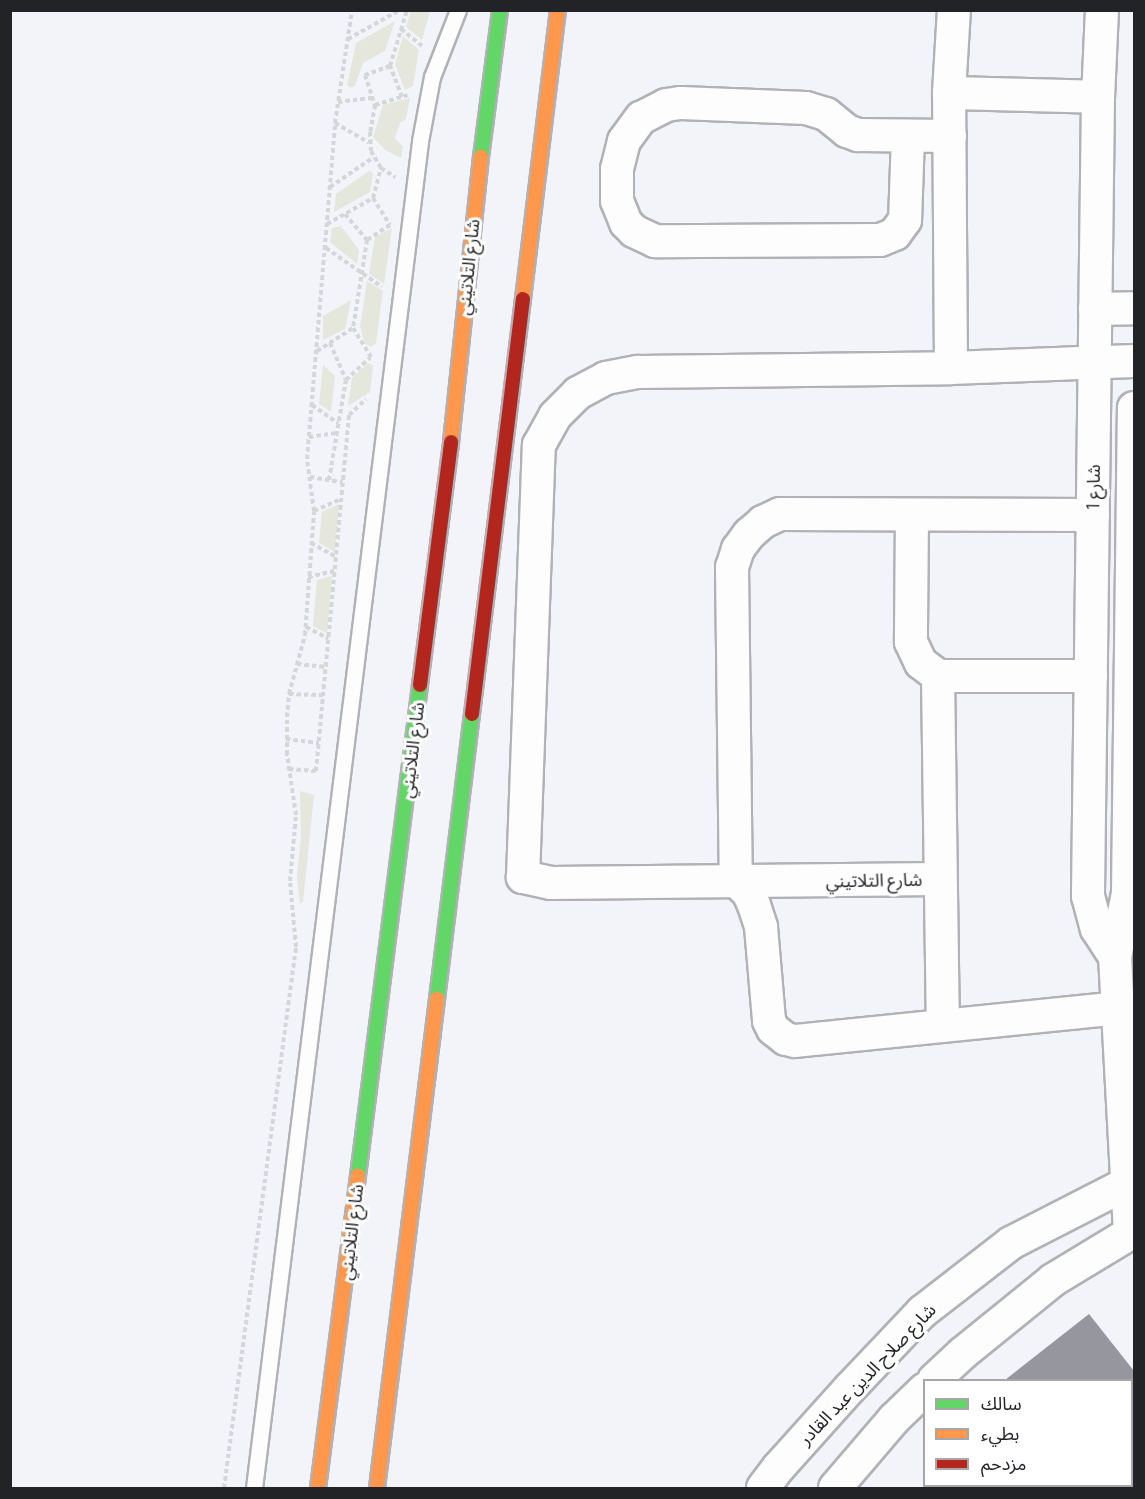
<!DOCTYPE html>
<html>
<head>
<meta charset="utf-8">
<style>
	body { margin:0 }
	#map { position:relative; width:1145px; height:1499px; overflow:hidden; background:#f3f4fa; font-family:Manrope,"Noto Sans Arabic",sans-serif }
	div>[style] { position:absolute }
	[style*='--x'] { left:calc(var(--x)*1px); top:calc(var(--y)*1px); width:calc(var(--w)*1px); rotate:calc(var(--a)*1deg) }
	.green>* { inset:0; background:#e5e6dc }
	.building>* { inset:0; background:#95969e }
	.path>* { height:4px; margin-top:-2px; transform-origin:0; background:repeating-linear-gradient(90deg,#d5d6d8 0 4.5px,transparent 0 7.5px) }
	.roads { filter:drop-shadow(2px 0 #b1b1b6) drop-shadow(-2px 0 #b1b1b6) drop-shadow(0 2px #b1b1b6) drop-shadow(0 -2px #b1b1b6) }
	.lane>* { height:15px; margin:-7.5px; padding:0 7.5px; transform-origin:7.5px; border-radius:7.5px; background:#fdfdfe }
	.street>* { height:32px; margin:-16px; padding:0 16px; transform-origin:16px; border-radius:16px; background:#fdfdfe }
	.fast>* { height:14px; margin:-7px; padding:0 7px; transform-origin:7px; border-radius:7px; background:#63d668 }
	.slow>* { height:14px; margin:-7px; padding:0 7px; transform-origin:7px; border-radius:7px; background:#ff974d }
	.jam>* { height:14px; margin:-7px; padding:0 7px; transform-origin:7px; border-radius:7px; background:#b3261e }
	span { translate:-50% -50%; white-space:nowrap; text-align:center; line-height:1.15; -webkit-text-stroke:6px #fff; paint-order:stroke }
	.street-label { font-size:18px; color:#222327 }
	.frame { position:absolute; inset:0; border:12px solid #222327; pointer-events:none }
	.legend { position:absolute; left:923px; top:1379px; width:210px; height:108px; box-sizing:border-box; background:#fff; border:2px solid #a7a7a9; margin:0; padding:8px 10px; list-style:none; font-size:18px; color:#222327 }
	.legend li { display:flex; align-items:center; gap:12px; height:30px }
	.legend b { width:30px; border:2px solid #a7a7a9 }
</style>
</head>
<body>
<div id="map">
	<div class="green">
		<i style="clip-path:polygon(411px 11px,430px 11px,422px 40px,406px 27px)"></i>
		<i style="clip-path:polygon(395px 21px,385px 51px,363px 63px,355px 86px,350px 88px,347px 85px,356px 43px)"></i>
		<i style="clip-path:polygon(403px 36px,419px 50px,413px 86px,405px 90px,395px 64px)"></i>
		<i style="clip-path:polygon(410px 98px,406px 119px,400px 123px,395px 138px,403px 147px,401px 158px,385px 150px,373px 137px,383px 105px)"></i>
		<i style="clip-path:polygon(369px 171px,373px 173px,370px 192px,334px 212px,336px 194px)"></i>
		<i style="clip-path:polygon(341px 226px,359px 250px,357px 264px,330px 242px,332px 228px)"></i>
		<i style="clip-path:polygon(392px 228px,384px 284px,369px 274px,375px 237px)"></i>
		<i style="clip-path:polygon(367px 281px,383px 291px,376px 343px,371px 347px,365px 344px,360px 327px)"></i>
		<i style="clip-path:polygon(351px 300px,345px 329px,323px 340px,323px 316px)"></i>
		<i style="clip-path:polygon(368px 363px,373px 366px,370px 392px,348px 406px,352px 378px)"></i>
		<i style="clip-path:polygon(323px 365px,335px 376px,331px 412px,319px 404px)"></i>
		<i style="clip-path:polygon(339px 504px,335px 552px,319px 543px,322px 512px)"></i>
		<i style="clip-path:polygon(332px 576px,327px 633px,313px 626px,317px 580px)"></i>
		<i style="clip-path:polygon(300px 791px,314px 795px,303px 902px,300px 904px,297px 876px,301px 836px)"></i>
	</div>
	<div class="building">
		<i style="clip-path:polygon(1089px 1314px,1134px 1371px,1134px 1380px,1005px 1380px)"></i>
	</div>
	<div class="path">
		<i style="--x:401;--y:29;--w:27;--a:39"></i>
		<i style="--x:348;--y:39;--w:60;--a:-29.1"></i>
		<i style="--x:390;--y:66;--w:27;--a:160"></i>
		<i style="--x:365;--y:75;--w:32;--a:72"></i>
		<i style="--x:375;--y:105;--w:34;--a:-17"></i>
		<i style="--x:402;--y:97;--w:33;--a:-111"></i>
		<i style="--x:390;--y:66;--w:59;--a:-73.1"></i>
		<i style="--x:338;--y:102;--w:35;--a:-7"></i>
		<i style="--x:375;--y:105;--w:27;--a:100"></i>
		<i style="--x:370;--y:132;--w:19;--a:87"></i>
		<i style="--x:371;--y:151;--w:20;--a:60"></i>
		<i style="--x:381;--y:168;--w:17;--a:33"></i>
		<i style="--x:335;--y:123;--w:39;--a:30"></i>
		<i style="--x:330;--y:187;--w:53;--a:-34.3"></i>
		<i style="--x:373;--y:198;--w:31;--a:-75"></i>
		<i style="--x:345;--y:214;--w:34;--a:50"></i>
		<i style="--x:367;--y:240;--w:89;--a:99"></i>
		<i style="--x:327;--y:224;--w:53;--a:-29.5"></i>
		<i style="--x:373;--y:198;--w:32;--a:58"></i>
		<i style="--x:390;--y:225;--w:27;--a:147"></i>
		<i style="--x:326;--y:248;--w:68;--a:34.9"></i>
		<i style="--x:330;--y:343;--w:40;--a:66.6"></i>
		<i style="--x:346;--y:380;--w:33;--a:-43"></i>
		<i style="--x:317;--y:351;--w:43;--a:-32.6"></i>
		<i style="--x:353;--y:328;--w:36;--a:58"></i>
		<i style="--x:312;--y:405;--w:32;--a:35"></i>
		<i style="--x:309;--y:437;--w:28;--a:-8"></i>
		<i style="--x:310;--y:477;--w:33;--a:9"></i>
		<i style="--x:329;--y:480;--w:101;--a:-80.4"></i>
		<i style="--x:314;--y:511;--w:30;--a:-24"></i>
		<i style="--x:311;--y:543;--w:29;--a:29"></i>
		<i style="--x:308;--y:577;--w:28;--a:-13"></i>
		<i style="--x:306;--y:627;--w:25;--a:27"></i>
		<i style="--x:297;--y:664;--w:29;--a:6"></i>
		<i style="--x:289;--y:694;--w:34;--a:2"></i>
		<i style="--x:286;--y:739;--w:33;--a:7"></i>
		<i style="--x:289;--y:769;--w:27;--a:4"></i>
		<i style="--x:316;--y:771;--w:358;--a:-84.7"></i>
		<i style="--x:349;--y:415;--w:23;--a:-43"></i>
		<i style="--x:224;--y:1488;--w:546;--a:-82.42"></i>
		<i style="--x:296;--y:947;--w:66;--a:-95.2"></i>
		<i style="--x:290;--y:881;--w:66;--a:-84.8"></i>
		<i style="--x:296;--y:815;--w:62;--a:-98.4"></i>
		<i style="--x:287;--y:754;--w:37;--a:-90"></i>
		<i style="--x:287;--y:717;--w:23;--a:-85"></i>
		<i style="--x:289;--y:694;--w:61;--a:-74.8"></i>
		<i style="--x:305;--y:635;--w:124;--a:-85.8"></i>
		<i style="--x:314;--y:511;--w:52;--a:-97.7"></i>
		<i style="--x:307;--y:459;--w:337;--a:-85.2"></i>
		<i style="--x:335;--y:123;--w:114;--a:-81.4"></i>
	</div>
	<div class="roads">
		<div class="lane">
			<i style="--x:254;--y:1488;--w:1357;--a:-82.97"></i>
			<i style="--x:420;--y:141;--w:65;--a:-79.4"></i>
			<i style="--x:432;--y:77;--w:72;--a:-68.8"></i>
		</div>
		<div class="street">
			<i style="--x:1102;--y:10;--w:87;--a:92.6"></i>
			<i style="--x:1098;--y:97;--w:799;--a:90.72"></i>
			<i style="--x:1088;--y:896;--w:34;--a:75"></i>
			<i style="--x:1097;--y:929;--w:33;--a:57"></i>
			<i style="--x:949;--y:93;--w:149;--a:1.5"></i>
			<i style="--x:908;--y:136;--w:84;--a:92"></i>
			<i style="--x:905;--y:220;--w:17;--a:126"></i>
			<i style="--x:895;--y:234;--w:16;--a:158"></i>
			<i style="--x:880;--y:240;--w:225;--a:179.7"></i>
			<i style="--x:655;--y:241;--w:23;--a:-155"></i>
			<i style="--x:634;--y:231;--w:11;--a:-135"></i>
			<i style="--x:626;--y:223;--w:24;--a:-112"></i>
			<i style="--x:617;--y:201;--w:32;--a:-90"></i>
			<i style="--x:617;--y:169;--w:29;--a:-76"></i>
			<i style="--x:624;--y:141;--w:29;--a:-54"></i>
			<i style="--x:641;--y:118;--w:28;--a:-27"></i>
			<i style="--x:666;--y:105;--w:15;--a:-8"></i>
			<i style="--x:681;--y:103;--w:125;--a:2.3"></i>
			<i style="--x:806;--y:108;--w:21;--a:17"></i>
			<i style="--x:826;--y:114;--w:27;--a:39"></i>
			<i style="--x:847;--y:131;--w:12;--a:20"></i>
			<i style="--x:858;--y:135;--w:92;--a:0.6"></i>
			<i style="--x:1095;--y:309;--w:39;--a:-1"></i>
			<i style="--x:951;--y:368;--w:275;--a:-90.4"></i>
			<i style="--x:949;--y:93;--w:83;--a:-86.6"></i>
			<i style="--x:912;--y:515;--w:127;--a:90.5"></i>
			<i style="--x:911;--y:642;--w:23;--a:65"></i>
			<i style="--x:921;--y:663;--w:21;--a:37"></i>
			<i style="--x:938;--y:676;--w:153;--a:0"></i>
			<i style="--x:1093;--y:515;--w:313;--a:-179.8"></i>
			<i style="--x:780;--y:514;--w:19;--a:155"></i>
			<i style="--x:763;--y:522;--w:18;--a:139"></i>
			<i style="--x:749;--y:534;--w:19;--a:126"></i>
			<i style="--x:738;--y:549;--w:19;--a:108"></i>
			<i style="--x:732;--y:567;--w:314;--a:89.3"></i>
			<i style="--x:736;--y:881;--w:16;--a:43"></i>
			<i style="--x:748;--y:892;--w:14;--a:65"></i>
			<i style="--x:754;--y:905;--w:23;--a:72"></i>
			<i style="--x:761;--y:927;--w:94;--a:85.1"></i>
			<i style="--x:769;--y:1021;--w:9;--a:63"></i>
			<i style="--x:773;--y:1029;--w:16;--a:38"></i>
			<i style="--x:786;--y:1039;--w:9;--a:13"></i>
			<i style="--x:795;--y:1041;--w:325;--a:-5.8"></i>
			<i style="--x:938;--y:676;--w:349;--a:89.2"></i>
			<i style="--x:939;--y:879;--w:388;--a:179.4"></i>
			<i style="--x:551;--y:883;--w:29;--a:-168"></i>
			<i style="--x:523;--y:877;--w:432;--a:-87.9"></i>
			<i style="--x:539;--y:445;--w:33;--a:-61"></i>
			<i style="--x:555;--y:416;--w:33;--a:-45"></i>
			<i style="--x:578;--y:393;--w:32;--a:-28"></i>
			<i style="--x:606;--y:378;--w:33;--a:-11"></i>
			<i style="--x:638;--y:372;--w:313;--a:-0.7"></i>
			<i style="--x:951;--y:368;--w:183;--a:-2.2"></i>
			<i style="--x:1130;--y:1233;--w:276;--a:-93.1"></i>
			<i style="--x:1115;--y:957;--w:65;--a:-78.5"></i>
			<i style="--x:1128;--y:893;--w:485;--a:-89.3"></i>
			<i style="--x:934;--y:1380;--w:40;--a:-43"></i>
			<i style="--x:963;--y:1353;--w:116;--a:-39"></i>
			<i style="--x:1053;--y:1280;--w:95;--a:-31.2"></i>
			<i style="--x:763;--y:1488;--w:26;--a:-53"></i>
			<i style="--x:779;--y:1467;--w:106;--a:-48.1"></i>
			<i style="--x:850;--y:1388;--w:105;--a:-46.5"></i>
			<i style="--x:922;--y:1312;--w:113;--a:-37.8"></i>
			<i style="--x:1011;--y:1243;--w:138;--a:-27.1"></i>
			<i style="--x:835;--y:1488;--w:91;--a:-49.5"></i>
			<i style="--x:894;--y:1419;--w:42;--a:-44"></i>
		</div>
		<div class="fast">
			<i style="--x:481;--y:157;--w:148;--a:-82.6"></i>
			<i style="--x:437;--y:999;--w:287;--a:-83"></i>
			<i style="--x:358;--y:1176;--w:495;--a:-82.8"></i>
		</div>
		<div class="slow">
			<i style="--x:523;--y:299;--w:291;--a:-83.1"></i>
			<i style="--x:451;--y:442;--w:287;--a:-84"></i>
			<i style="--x:318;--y:1488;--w:315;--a:-82.7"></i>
			<i style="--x:377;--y:1488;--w:493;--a:-83"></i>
		</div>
		<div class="jam">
			<i style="--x:420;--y:685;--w:245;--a:-82.7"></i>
			<i style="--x:472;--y:714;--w:418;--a:-83"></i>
		</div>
	</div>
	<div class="street-label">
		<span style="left:468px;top:267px;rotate:-84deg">شارع التلاتيني</span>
		<span style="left:1093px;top:487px;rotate:-89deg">شارع 1</span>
		<span style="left:412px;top:750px;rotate:-83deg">شارع التلاتيني</span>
		<span style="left:874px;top:880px;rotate:-1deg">شارع التلاتيني</span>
		<span style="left:351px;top:1232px;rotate:-83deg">شارع التلاتيني</span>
		<span style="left:867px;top:1374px;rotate:-46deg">شارع صلاح الدين عبد القادر</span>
	</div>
	<div class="frame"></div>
	<ul class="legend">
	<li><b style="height:8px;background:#63d668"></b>سالك</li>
	<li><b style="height:8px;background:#ff974d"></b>بطيء</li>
	<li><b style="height:8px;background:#b3261e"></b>مزدحم</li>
	</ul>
</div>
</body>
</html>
